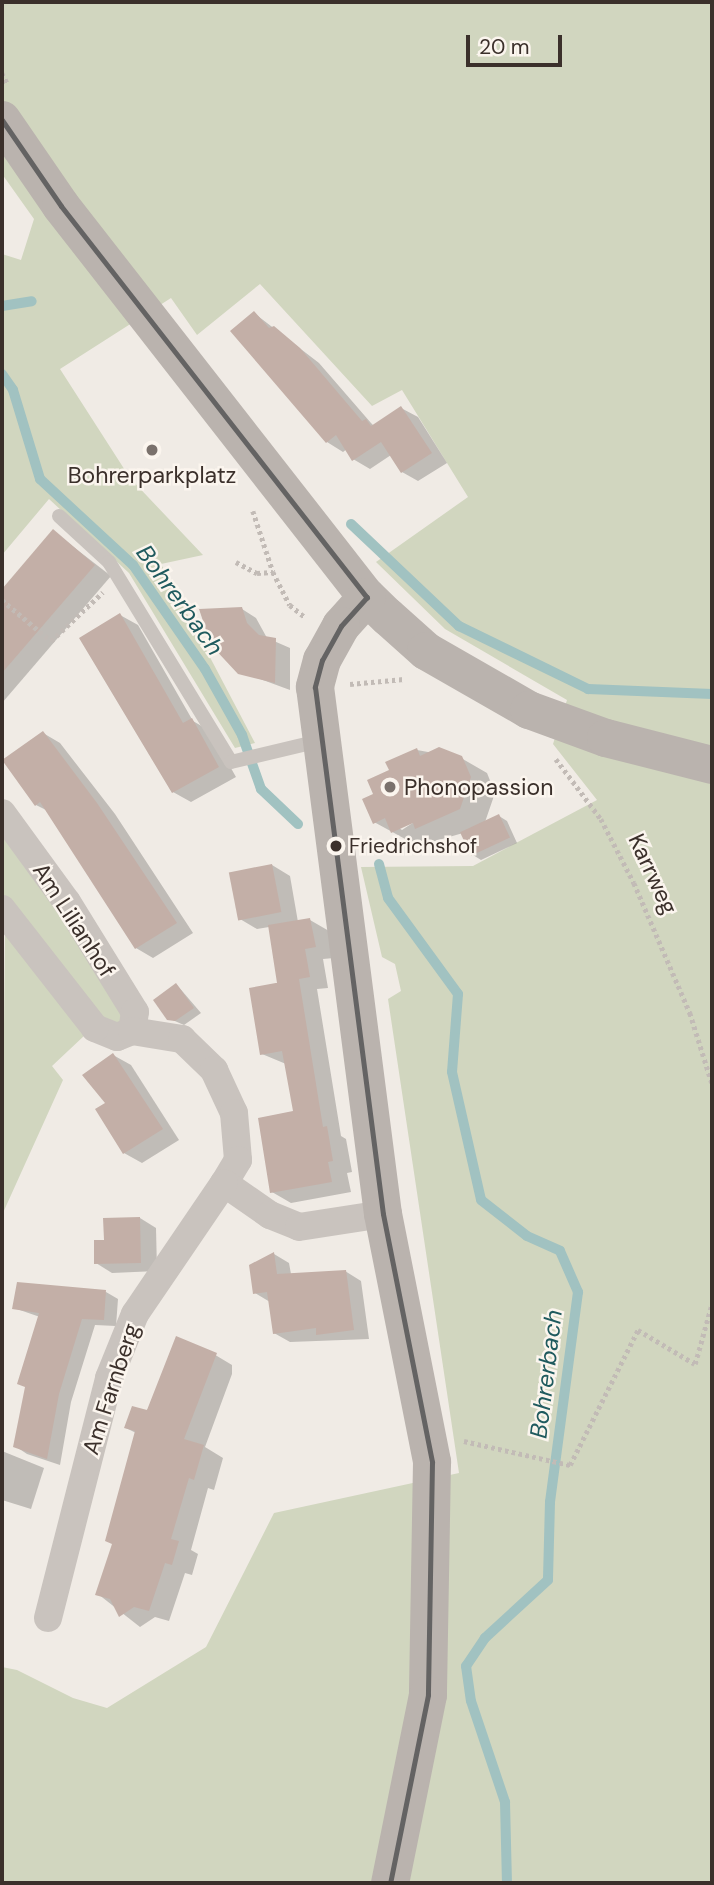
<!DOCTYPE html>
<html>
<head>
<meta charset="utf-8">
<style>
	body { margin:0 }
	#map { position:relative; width:714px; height:1885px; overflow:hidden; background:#f0ebe5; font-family:"DM Sans",sans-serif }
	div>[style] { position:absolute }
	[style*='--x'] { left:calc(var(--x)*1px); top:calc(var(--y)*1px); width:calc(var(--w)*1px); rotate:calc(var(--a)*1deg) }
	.green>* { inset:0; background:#d1d6bf }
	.shadow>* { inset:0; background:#0003 }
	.stream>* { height:10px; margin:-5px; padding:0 5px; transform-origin:5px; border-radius:5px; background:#a1c2c1 }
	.building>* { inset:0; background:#c3afa7; transform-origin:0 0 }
	.path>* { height:4.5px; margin-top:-2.25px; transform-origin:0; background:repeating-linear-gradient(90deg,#c2bbb6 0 3.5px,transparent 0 7px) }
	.lane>* { height:14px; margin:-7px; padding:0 7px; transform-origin:7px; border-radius:7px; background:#c9c3be }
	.street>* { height:28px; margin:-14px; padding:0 14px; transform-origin:14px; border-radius:14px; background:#c9c3be }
	.secondary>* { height:38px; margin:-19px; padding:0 19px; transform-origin:19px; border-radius:19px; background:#bab3ae }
	.bus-1>* { height:5px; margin:-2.5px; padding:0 2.5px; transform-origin:2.5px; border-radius:2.5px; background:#646363 }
	.dots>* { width:19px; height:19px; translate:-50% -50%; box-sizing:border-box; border:4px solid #fbf5ee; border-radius:50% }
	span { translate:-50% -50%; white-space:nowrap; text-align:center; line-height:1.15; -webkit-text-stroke:5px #fbf5ee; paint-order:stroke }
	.bus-label { font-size:21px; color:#3b302b }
	.left { translate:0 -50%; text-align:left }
	.poi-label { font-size:23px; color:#3b302b }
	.street-label { font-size:23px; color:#3b302b }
	.water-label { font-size:24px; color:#1f5a5e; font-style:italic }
	.frame { position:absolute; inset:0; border:4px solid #3b302b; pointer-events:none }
	.scale { position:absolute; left:466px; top:35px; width:96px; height:32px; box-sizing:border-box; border:4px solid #3b302b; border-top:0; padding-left:9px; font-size:21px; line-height:24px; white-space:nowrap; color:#3b302b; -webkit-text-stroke:5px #fbf5ee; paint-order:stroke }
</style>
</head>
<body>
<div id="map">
	<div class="green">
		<i style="clip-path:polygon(2px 2px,712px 2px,712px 1883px,2px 1883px,2px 1667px,17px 1670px,73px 1698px,107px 1708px,206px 1647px,274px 1513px,459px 1473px,388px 999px,401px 991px,395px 964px,382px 957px,361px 867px,473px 866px,597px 800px,553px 744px,567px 700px,445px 629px,376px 562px,468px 497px,402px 390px,372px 406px,260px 284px,197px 335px,171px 298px,60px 369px,130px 478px,203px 555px,161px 564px,255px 743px,235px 748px,129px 573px,49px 499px,2px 555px,2px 254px,21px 260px,34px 219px,2px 174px)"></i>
		<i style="clip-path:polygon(2px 830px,56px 900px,125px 1021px,118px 1025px,106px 1021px,2px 896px)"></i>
		<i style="clip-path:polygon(5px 931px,85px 1035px,52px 1066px,63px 1080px,2px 1215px)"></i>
	</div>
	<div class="shadow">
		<i style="clip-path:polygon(254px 313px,319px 363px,371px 423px,374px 426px,401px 408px,418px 417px,447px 463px,418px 481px,402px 472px,391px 455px,370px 469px,353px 459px,347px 449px,343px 452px,327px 442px)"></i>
		<i style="clip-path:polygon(53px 531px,111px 576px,2px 703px,2px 595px)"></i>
		<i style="clip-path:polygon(242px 609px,256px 618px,267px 638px,290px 648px,290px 690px,238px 671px)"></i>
		<i style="clip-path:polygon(120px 615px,138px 625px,193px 721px,210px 731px,236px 777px,191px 802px,173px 792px)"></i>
		<i style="clip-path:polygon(43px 733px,60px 743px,115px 814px,193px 933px,153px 958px,136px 948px,48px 811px,36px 805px)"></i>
		<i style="clip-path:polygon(evenodd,417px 750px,461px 758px,487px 773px,495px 793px,485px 822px,499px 816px,507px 821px,517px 843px,481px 860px,473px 855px,463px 833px,418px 846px,374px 822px,375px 795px,391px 771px,417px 750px,420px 818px,402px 830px,399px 828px,420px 818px)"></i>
		<i style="clip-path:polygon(272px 865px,290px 876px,298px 922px,310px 920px,329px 931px,334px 958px,323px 959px,328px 988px,317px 989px,341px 1136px,346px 1139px,352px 1172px,347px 1173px,351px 1192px,291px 1203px,272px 1192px,296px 1113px,286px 1064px,262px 1054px,282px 984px,269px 927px,257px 929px,240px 919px)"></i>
		<i style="clip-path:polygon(177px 985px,201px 1013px,184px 1025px,168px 1018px)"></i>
		<i style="clip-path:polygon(113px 1055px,131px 1065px,179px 1140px,142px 1163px,124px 1153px,107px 1104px)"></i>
		<i style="clip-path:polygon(140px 1218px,156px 1228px,157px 1271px,112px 1273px,96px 1263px,106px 1242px)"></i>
		<i style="clip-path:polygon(274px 1254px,289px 1263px,291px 1274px,345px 1271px,361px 1281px,369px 1339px,290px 1342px,274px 1333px,270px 1302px,255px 1293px)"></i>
		<i style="clip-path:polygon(106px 1292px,118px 1299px,116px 1326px,95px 1325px,71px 1402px,60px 1465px,27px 1454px,15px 1446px,40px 1317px,14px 1308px)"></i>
		<i style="clip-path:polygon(212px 1353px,232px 1365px,232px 1374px,205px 1447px,223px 1458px,214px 1490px,208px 1488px,191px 1550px,198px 1554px,192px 1575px,185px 1573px,169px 1621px,155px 1617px,140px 1627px,98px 1594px,114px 1544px,136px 1433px,126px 1428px)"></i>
		<i style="clip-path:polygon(2px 1451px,44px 1468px,31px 1509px,2px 1500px)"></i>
	</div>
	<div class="stream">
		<i style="--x:2;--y:306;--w:30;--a:-9"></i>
		<i style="--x:2;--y:374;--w:19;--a:55"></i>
		<i style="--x:13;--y:390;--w:93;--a:73.1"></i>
		<i style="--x:40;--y:479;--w:127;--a:42.8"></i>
		<i style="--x:133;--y:565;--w:126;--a:55.3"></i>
		<i style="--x:205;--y:669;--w:76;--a:60.7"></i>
		<i style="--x:242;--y:735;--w:57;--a:70.6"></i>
		<i style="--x:261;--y:789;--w:51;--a:43.4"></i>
		<i style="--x:351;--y:524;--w:149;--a:43.4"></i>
		<i style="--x:459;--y:626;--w:144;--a:26"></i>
		<i style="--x:588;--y:689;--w:124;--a:2.3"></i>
		<i style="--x:379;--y:864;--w:35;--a:75"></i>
		<i style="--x:388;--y:898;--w:119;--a:53.9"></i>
		<i style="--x:458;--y:994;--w:78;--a:94.4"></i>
		<i style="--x:452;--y:1072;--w:131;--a:77.2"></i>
		<i style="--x:481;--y:1200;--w:58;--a:38"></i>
		<i style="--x:527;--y:1236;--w:36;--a:24"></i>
		<i style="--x:560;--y:1251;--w:45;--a:66.3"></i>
		<i style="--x:578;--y:1292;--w:212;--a:97.6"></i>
		<i style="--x:550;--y:1502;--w:78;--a:91.5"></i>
		<i style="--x:548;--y:1580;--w:86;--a:137.4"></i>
		<i style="--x:485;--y:1638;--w:34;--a:124"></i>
		<i style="--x:466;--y:1666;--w:35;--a:82"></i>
		<i style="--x:471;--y:1701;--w:107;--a:71.4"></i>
		<i style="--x:505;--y:1802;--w:81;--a:88.6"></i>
	</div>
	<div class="building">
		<i style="clip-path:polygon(254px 311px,269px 328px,274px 326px,300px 348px,362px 421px,366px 419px,371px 426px,401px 406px,432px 453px,401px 473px,381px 442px,352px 461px,336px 435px,326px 443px,230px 331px)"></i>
		<i style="clip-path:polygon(53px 529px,95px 565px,2px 673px,2px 589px)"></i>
		<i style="clip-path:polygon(242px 607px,247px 623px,259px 635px,276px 638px,275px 683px,238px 674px,211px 645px,199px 609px)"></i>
		<i style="clip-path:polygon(120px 613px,183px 723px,192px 718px,219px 767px,172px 793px,79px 638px)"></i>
		<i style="clip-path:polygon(43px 731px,97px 803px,177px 923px,135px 949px,40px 802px,35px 806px,2px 760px)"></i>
		<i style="clip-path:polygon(439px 747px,462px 756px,471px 777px,460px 809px,415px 829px,413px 823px,391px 833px,385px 818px,373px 824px,362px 799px,373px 794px,367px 780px,389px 770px,385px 762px,417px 748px,420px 756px)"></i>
		<i style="left:499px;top:814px;width:26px;height:43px;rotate:65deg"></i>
		<i style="left:272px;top:864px;width:49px;height:44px;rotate:79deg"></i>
		<i style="clip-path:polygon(310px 918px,316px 947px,305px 949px,310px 977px,299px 979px,323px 1127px,327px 1126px,333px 1161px,328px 1162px,332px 1182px,270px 1193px,258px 1118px,293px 1111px,282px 1051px,260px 1055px,249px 988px,292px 980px,277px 983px,268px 925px)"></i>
		<i style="clip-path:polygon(176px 983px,194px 1008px,175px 1021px,167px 1020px,153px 1000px)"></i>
		<i style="clip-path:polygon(113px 1053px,163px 1129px,123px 1154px,95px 1109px,105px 1103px,82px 1075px)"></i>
		<i style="clip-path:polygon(140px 1217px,141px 1263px,94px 1264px,94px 1240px,104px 1240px,103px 1218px)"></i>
		<i style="clip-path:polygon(274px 1252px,277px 1274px,346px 1270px,354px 1330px,316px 1335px,316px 1328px,273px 1334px,267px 1292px,253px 1294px,249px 1265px)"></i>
		<i style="clip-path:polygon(17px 1282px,106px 1290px,104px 1320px,82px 1319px,59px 1394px,47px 1459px,13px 1447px,25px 1387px,17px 1384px,39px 1313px,12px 1309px)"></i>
		<i style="clip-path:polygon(176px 1336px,217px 1353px,184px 1439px,204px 1445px,194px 1480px,189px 1478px,171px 1539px,179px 1541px,172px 1565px,165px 1563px,149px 1611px,134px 1607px,119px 1617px,110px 1599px,95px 1595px,112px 1544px,105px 1541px,135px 1431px,124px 1428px,132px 1406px,147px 1410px)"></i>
	</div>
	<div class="path">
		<i style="--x:2;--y:73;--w:13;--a:63"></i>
		<i style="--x:253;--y:511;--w:64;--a:71.8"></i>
		<i style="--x:273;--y:572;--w:37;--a:63"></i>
		<i style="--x:290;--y:605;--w:19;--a:39"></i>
		<i style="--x:236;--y:562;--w:24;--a:28"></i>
		<i style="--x:257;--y:573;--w:16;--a:-4"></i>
		<i style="--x:2;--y:600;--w:64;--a:39.9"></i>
		<i style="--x:51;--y:641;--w:71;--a:-43.3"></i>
		<i style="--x:350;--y:684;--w:54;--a:-5.3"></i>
		<i style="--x:556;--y:759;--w:75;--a:53.1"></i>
		<i style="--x:601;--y:819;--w:72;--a:62.7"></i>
		<i style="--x:634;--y:883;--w:142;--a:66.7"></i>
		<i style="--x:690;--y:1013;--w:73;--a:72.6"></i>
		<i style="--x:464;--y:1441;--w:109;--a:12.8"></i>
		<i style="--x:570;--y:1465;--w:151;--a:-63.3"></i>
		<i style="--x:638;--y:1330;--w:66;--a:30.8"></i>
		<i style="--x:695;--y:1364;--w:63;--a:-74.4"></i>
	</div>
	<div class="lane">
		<i style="--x:59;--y:516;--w:68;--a:42.6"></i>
		<i style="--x:109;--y:562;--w:234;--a:58.6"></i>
		<i style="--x:231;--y:762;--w:90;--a:-13.4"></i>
	</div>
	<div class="street">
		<i style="--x:2;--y:813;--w:110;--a:53.9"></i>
		<i style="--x:67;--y:902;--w:129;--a:58.3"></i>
		<i style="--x:135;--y:1012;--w:19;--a:99"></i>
		<i style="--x:132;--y:1031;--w:16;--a:158"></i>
		<i style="--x:117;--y:1037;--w:24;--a:-158"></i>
		<i style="--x:95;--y:1028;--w:151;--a:-128"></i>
		<i style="--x:132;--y:1031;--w:51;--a:9.1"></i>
		<i style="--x:182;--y:1039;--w:45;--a:44.1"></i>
		<i style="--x:214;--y:1070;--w:47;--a:65.1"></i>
		<i style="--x:234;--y:1113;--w:47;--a:85.1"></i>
		<i style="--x:238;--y:1160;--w:27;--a:121"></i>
		<i style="--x:224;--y:1183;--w:56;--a:34.8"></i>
		<i style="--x:270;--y:1215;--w:31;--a:22"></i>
		<i style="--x:299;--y:1227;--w:85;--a:-8.8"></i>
		<i style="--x:48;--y:1618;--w:248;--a:-75.7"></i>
		<i style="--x:109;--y:1378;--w:69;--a:-67.9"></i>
		<i style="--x:135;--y:1314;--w:158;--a:-55.8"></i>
	</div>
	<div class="secondary">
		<i style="--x:2;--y:120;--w:104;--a:55.5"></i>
		<i style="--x:61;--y:206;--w:497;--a:52"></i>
		<i style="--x:367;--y:597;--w:29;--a:44"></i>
		<i style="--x:388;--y:617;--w:51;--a:41.8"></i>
		<i style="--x:426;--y:651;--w:119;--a:29.8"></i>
		<i style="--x:529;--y:710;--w:82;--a:20"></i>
		<i style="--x:606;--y:738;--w:109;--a:14.3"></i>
		<i style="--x:367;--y:597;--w:39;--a:132"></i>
		<i style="--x:341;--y:626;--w:39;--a:119"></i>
		<i style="--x:322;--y:660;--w:28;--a:105"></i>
		<i style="--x:315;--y:687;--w:531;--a:82.65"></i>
		<i style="--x:383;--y:1214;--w:253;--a:78.8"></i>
		<i style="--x:432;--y:1462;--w:233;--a:91"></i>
		<i style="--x:428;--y:1695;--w:192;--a:101.4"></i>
	</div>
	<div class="bus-1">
		<i style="--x:2;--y:120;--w:104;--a:55.5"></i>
		<i style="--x:61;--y:206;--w:497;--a:52"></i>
		<i style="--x:367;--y:597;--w:39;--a:132"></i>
		<i style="--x:341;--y:626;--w:39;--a:119"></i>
		<i style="--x:322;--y:660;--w:28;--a:105"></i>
		<i style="--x:315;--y:687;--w:531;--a:82.65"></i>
		<i style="--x:383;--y:1214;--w:253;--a:78.8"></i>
		<i style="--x:432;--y:1462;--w:233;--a:91"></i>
		<i style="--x:428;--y:1695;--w:192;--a:101.4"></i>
	</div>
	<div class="dots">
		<i style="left:152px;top:450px;background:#7a716c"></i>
		<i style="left:390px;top:787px;background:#7a716c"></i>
		<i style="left:336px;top:846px;background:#3b302b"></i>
	</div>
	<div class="bus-label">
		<span class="left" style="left:349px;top:846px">Friedrichshof</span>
	</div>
	<div class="poi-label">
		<span style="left:152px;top:475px">Bohrerparkplatz</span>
		<span class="left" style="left:404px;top:787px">Phonopassion</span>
	</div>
	<div class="street-label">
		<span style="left:653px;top:874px;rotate:65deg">Karrweg</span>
		<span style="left:74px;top:920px;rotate:57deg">Am Lilianhof</span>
		<span style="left:111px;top:1389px;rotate:-72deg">Am Farnberg</span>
	</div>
	<div class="water-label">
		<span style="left:180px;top:600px;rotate:54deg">Bohrerbach</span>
		<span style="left:546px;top:1374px;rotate:-83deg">Bohrerbach</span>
	</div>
	<div class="frame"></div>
	<div class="scale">20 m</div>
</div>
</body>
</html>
